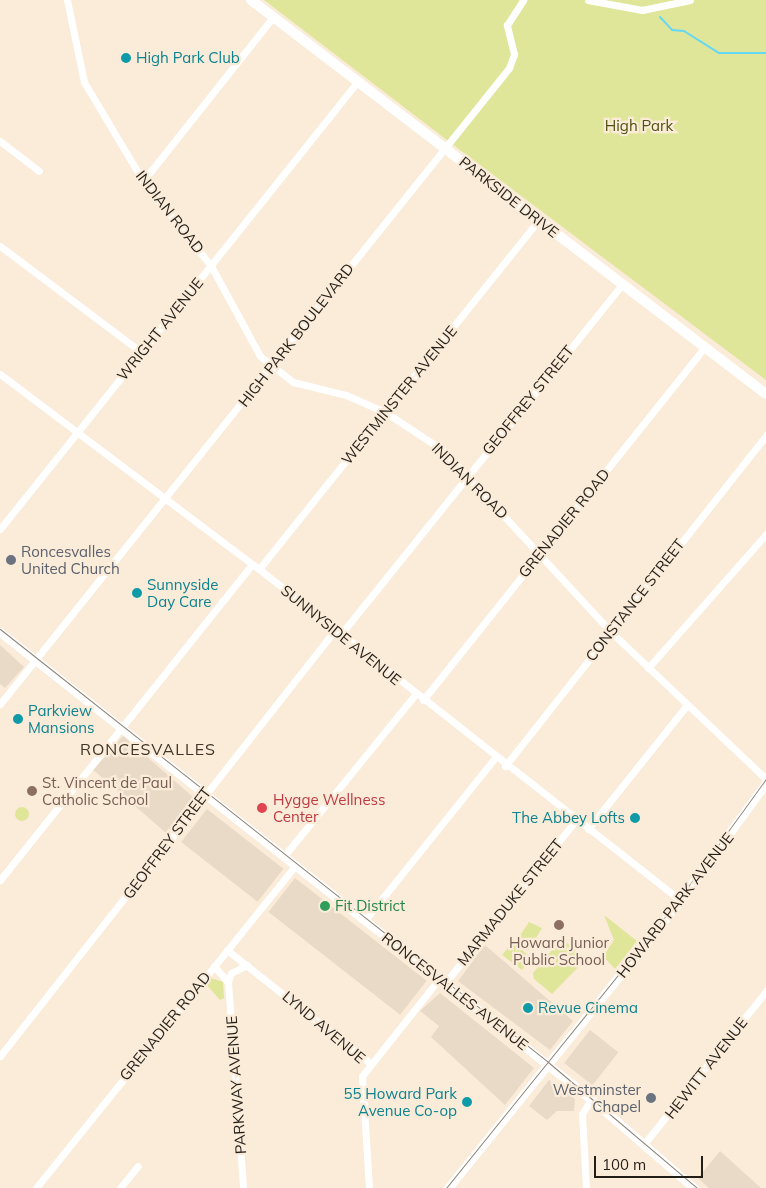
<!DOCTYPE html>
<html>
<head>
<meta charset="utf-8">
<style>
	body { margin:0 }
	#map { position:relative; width:766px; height:1188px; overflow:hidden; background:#faecd9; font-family:Mulish,sans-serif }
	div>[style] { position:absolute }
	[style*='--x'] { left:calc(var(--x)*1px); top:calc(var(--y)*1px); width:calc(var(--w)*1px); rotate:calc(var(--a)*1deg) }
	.commercial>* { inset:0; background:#e9dac8; transform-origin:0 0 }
	.green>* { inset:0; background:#e0e699 }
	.round { border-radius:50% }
	.stream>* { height:2px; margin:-1px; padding:0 1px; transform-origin:1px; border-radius:1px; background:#64d8f2 }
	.minor>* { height:7px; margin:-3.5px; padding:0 3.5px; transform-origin:3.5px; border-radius:3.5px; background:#fff }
	.tertiary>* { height:9px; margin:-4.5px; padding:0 4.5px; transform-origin:4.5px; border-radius:4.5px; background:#fff }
	.secondary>* { height:10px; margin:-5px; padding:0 5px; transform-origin:5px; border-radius:5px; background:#fff }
	.tram>* { height:1px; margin:-0.5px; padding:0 0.5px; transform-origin:0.5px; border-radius:0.5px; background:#8c8377 }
	.dots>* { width:14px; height:14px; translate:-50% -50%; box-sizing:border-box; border:2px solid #faecd9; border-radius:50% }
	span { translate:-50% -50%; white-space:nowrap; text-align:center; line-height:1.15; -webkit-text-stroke:4.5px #faecd9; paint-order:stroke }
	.culture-label { font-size:15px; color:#0d838f }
	.left { translate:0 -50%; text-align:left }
	.right { translate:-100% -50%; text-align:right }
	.park-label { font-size:15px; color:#4e510f }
	.street-label { font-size:15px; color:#231e18 }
	.worship-label { font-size:15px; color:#5b616d }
	.education-label { font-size:15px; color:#785e54 }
	.health-label { font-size:15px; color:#be3a42 }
	.leisure-label { font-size:15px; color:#27864d }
	.neighbourhood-label { font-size:16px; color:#403526; letter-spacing:1px }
	.scale { position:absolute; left:594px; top:1156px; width:109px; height:22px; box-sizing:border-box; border:2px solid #231e18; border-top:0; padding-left:6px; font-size:15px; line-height:18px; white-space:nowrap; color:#231e18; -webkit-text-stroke:4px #faecd9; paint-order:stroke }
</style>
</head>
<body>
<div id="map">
	<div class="commercial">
		<i style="clip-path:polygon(0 645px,24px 667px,5px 688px,0 684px)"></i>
		<i style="left:123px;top:736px;width:97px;height:45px;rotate:41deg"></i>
		<i style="left:207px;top:809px;width:97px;height:42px;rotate:38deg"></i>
		<i style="left:295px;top:878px;width:167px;height:43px;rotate:38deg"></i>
		<i style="clip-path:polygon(485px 945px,573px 1021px,550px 1050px,458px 981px)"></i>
		<i style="clip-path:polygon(440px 993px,534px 1068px,505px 1105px,431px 1037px,439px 1026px,420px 1011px)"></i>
		<i style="left:590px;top:1030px;width:36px;height:42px;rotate:38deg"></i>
		<i style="clip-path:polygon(549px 1080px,575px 1099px,574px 1111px,557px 1111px,547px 1120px,529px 1106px)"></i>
		<i style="clip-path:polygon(720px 1151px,761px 1188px,709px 1188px,698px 1178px)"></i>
	</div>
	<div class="green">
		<i style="clip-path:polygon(264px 0,766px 0,766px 380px,460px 150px)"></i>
		<i class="round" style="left:15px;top:807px;width:14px;height:14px"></i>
		<i style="clip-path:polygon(604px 915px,637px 941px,615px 969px,603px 956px,614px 940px)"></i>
		<i style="clip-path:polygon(529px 922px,542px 928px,528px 951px,517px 940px)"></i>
		<i style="clip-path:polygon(513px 942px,531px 958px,522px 970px,502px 955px)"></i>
		<i style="clip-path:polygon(567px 943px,586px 959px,552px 994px,534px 979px,533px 973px,556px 945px)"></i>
		<i style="clip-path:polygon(211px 978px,223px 982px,224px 998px,220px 1000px,206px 984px)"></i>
	</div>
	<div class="stream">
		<i style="--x:660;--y:17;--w:18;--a:47"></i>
		<i style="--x:672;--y:30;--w:12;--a:5"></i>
		<i style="--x:684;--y:31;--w:41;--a:32.2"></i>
		<i style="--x:719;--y:53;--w:47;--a:0"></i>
	</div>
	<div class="minor">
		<i style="--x:67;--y:0;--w:84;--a:78.3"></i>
		<i style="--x:84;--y:82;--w:115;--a:59.2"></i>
		<i style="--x:143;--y:181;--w:109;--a:51.3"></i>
		<i style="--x:211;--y:266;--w:102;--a:61.4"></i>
		<i style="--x:260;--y:356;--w:42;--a:38.2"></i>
		<i style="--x:293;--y:382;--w:55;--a:13.8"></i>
		<i style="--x:346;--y:395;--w:43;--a:23.6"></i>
		<i style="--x:385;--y:412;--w:71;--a:33.5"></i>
		<i style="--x:444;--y:451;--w:243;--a:47.3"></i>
		<i style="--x:609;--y:630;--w:216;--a:43.5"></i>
		<i style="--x:588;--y:0;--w:55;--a:10.5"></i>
		<i style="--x:642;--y:10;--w:49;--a:-11.8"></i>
		<i style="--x:0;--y:141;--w:49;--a:37.6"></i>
		<i style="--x:143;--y:181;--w:209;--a:-51.6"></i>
		<i style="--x:0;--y:246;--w:176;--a:36.9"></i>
		<i style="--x:0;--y:374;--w:324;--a:37"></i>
		<i style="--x:259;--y:569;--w:536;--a:38.18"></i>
		<i style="--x:0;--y:529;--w:573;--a:-51.37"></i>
		<i style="--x:259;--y:569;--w:447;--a:-51.3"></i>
		<i style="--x:341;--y:634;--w:449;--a:-51.2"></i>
		<i style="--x:648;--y:668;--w:179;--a:-48.6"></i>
		<i style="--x:423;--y:700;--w:452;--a:-51.4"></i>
		<i style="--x:0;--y:704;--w:815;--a:-51.33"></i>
		<i style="--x:509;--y:68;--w:15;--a:-70"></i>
		<i style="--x:514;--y:54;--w:30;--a:-104"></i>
		<i style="--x:507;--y:25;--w:30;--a:-57"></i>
		<i style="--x:505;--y:766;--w:422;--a:-51.7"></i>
		<i style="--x:588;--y:829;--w:159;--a:-51.4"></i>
		<i style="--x:284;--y:856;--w:208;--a:-50.9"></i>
		<i style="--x:0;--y:880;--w:404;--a:-51.4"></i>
		<i style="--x:365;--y:920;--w:208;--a:-51.3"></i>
		<i style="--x:227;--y:950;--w:182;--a:38.3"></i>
		<i style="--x:214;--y:966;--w:21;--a:49"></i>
		<i style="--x:228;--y:982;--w:207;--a:85.8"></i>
		<i style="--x:228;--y:982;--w:9;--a:-72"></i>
		<i style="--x:231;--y:973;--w:18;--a:-27"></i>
		<i style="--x:445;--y:983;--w:209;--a:-51.2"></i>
		<i style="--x:0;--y:1056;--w:542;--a:-51.82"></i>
		<i style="--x:644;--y:1144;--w:196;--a:-51.4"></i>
		<i style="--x:36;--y:1188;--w:415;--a:-51.2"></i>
		<i style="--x:120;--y:1188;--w:28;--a:-51"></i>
		<i style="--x:369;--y:1188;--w:112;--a:-93.6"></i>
		<i style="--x:362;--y:1076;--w:124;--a:-51.6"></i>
		<i style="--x:586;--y:1188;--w:74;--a:-93.1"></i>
		<i style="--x:582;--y:1114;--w:17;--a:-59"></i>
	</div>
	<div class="tertiary">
		<i style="--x:0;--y:632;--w:753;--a:38.32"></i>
		<i style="--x:591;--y:1099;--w:136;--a:40.8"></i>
		<i style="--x:448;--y:1188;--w:370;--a:-51.1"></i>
		<i style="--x:680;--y:900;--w:145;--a:-53.7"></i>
	</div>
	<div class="secondary">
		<i style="--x:251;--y:0;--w:648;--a:37.42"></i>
	</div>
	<div class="tram">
		<i style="--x:766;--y:356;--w:4;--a:90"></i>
		<i style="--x:0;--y:629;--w:698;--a:38.31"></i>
		<i style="--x:548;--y:1062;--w:195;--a:40.2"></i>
		<i style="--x:446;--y:1188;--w:371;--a:-51.1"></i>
		<i style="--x:679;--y:899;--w:148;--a:-54.1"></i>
	</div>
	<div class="dots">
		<i style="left:126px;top:58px;background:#0f9aa8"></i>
		<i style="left:11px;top:560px;background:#6b7280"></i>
		<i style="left:137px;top:593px;background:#0f9aa8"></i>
		<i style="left:18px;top:719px;background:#0f9aa8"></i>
		<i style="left:32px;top:791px;background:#8d6e63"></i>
		<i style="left:262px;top:808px;background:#e0444e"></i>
		<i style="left:635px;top:818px;background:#0f9aa8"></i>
		<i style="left:325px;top:906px;background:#2e9e5b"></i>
		<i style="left:559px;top:925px;background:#8d6e63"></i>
		<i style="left:528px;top:1008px;background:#0f9aa8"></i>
		<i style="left:651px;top:1098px;background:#6b7280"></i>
		<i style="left:467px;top:1102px;background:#0f9aa8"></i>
	</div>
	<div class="culture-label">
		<span class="left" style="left:136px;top:58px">High Park Club</span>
		<span class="left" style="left:147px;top:593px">Sunnyside<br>Day Care</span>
		<span class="left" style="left:28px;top:719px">Parkview<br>Mansions</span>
		<span class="right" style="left:625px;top:818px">The Abbey Lofts</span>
		<span class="left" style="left:538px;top:1008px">Revue Cinema</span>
		<span class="right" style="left:457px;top:1102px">55 Howard Park<br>Avenue Co-op</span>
	</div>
	<div class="park-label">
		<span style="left:639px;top:126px">High Park</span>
	</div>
	<div class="street-label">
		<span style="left:509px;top:197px;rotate:38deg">PARKSIDE DRIVE</span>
		<span style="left:170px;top:212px;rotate:52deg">INDIAN ROAD</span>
		<span style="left:160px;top:329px;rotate:-51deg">WRIGHT AVENUE</span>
		<span style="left:296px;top:335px;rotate:-52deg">HIGH PARK BOULEVARD</span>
		<span style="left:399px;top:395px;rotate:-51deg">WESTMINSTER AVENUE</span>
		<span style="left:528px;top:400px;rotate:-51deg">GEOFFREY STREET</span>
		<span style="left:470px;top:481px;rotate:45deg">INDIAN ROAD</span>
		<span style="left:564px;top:523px;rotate:-51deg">GRENADIER ROAD</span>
		<span style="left:635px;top:600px;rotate:-52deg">CONSTANCE STREET</span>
		<span style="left:341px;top:635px;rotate:39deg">SUNNYSIDE AVENUE</span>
		<span style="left:167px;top:843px;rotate:-53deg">GEOFFREY STREET</span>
		<span style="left:510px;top:902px;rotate:-51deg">MARMADUKE STREET</span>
		<span style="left:675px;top:905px;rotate:-52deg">HOWARD PARK AVENUE</span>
		<span style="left:455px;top:991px;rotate:38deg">RONCESVALLES AVENUE</span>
		<span style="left:165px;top:1026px;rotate:-51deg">GRENADIER ROAD</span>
		<span style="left:324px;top:1027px;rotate:40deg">LYND AVENUE</span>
		<span style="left:706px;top:1068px;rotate:-52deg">HEWITT AVENUE</span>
		<span style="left:236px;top:1085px;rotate:-94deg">PARKWAY AVENUE</span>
	</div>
	<div class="worship-label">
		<span class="left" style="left:21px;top:560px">Roncesvalles<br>United Church</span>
		<span class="right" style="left:641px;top:1098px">Westminster<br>Chapel</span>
	</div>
	<div class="education-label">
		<span class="left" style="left:42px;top:791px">St. Vincent de Paul<br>Catholic School</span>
		<span style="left:559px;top:951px">Howard Junior<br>Public School</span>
	</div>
	<div class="health-label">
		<span class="left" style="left:273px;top:808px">Hygge Wellness<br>Center</span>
	</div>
	<div class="leisure-label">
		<span class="left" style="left:335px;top:906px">Fit District</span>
	</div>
	<div class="neighbourhood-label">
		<span style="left:148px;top:749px">RONCESVALLES</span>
	</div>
	<div class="scale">100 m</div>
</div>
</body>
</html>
